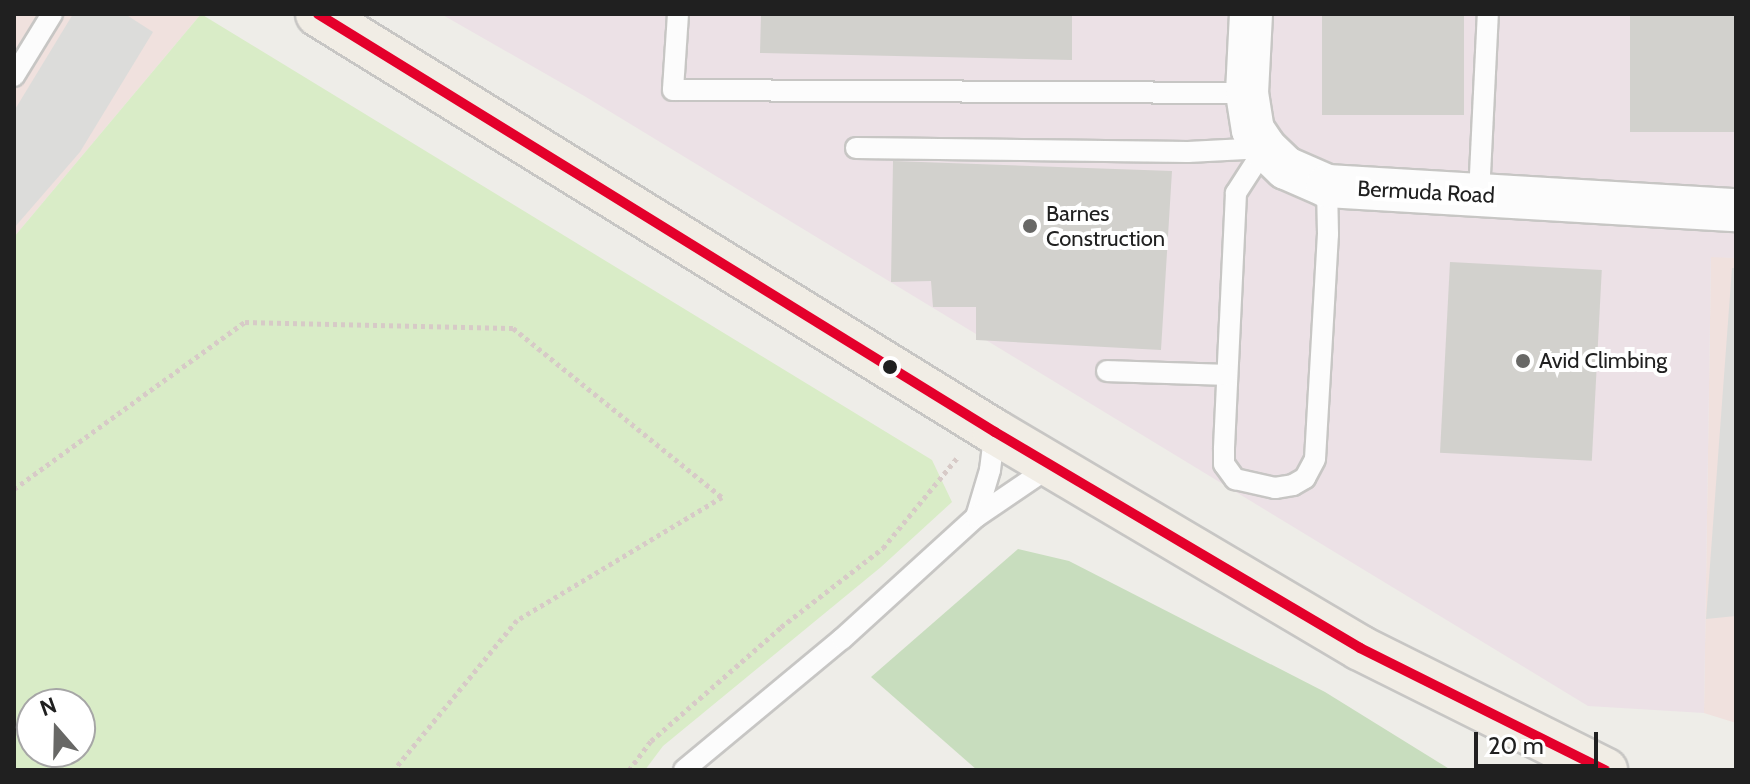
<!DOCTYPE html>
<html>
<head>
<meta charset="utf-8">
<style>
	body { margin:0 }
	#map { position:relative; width:1750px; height:784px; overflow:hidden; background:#eeede8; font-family:Cabin,sans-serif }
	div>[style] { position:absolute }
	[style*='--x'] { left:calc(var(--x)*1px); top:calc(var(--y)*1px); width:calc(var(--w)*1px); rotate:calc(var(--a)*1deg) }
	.commercial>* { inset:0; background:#f0e1de }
	.industrial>* { inset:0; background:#ece1e6 }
	.religious>* { inset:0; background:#dcdcda }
	.grass>* { inset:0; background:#d9ecc7 }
	.forest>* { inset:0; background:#c8ddbe }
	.building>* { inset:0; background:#d2d1cd; transform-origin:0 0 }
	.path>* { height:5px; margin-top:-2.5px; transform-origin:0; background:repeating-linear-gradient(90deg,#d7cac7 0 4px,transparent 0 8px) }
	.roads { filter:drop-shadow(2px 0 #c7c6c4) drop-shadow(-2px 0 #c7c6c4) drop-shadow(0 2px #c7c6c4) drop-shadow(0 -2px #c7c6c4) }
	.lane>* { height:20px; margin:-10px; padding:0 10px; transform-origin:10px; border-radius:10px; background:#fcfcfc }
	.street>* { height:42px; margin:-21px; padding:0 21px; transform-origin:21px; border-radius:21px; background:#fcfcfc }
	.primary>* { height:44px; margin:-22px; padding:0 22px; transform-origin:22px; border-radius:22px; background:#f1ede5 }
	.bus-1>* { height:10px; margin:-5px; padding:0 5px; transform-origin:5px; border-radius:5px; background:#e4002b }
	.dots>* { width:22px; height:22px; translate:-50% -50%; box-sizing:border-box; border:4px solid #fff; border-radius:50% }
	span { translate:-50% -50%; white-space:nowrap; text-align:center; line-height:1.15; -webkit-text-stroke:8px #fff; paint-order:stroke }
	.street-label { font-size:22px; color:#202020 }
	.poi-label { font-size:22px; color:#202020 }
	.left { translate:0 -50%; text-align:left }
	.frame { position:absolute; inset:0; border:16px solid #202020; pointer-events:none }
	.north { position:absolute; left:16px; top:688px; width:80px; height:80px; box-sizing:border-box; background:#fff; border:2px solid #a6a6a6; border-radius:50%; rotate:340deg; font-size:22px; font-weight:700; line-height:32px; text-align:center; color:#202020 }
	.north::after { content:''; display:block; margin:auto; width:28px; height:36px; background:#686866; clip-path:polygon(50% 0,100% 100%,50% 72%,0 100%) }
	.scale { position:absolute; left:1474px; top:732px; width:124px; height:36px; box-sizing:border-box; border:4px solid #202020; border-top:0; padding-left:10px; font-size:24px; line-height:28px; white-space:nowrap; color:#202020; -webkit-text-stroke:6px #fff; paint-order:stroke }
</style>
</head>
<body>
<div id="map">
	<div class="commercial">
		<i style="clip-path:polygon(14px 14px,201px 14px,14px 237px)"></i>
		<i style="clip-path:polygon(1711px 256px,1736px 258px,1736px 723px,1704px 713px)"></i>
	</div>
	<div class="industrial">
		<i style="clip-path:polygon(441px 14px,1736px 14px,1736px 258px,1711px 257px,1704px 713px,1588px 706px,586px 97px)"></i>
	</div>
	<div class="religious">
		<i style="clip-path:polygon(73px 14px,125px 14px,153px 32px,80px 152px,14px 228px,14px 111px)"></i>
		<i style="clip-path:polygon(1732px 268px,1736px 268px,1736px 616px,1706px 619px)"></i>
	</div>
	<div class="grass">
		<i style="clip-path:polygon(evenodd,201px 14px,932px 460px,952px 502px,881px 567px,663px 746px,645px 770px,14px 770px,14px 237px,201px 14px,32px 704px,80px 704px,80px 752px,32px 752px,32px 704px)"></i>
	</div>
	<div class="forest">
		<i style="clip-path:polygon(1018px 549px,1069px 561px,1325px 692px,1451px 770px,977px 770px,871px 677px)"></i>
	</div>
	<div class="building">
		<i style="clip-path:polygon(761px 14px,1072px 14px,1072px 60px,760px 53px)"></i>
		<i style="left:1322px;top:14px;width:142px;height:101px"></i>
		<i style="left:1630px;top:14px;width:106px;height:118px"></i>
		<i style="clip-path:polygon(893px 161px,1172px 171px,1161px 350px,976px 340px,976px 307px,933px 307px,931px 281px,891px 282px)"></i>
		<i style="left:1450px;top:262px;width:152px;height:191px;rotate:3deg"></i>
	</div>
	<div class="path">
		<i style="--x:14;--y:489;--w:285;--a:-35.9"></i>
		<i style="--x:245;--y:322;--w:268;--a:1.3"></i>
		<i style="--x:513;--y:328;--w:269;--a:39"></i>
		<i style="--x:722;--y:497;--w:239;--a:149"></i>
		<i style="--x:517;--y:620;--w:194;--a:129.4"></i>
		<i style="--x:629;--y:770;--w:36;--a:-53"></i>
		<i style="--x:651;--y:741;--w:173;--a:-41.2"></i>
		<i style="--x:781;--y:627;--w:129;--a:-37.8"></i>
		<i style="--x:883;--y:548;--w:117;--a:-50.6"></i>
	</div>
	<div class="roads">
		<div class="lane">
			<i style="--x:678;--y:14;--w:76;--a:93.8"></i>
			<i style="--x:673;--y:90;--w:574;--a:0.3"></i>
			<i style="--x:14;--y:76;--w:73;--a:-58.5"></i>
			<i style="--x:856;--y:148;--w:332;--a:0.7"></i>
			<i style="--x:1188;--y:152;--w:77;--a:-3"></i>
			<i style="--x:1265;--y:148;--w:54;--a:122.8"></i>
			<i style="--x:1236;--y:193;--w:257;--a:92.7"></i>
			<i style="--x:1224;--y:450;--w:14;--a:90"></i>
			<i style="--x:1224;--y:464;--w:19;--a:54"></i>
			<i style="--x:1235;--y:479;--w:41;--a:12.7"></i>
			<i style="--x:1275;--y:488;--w:18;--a:-9"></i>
			<i style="--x:1293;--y:485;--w:14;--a:-30"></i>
			<i style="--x:1305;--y:478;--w:21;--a:-62"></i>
			<i style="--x:1315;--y:459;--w:225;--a:-86.7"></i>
			<i style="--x:1328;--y:234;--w:48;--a:-91.2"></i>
			<i style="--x:1479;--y:195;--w:181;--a:-87.2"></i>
			<i style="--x:1107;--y:371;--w:120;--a:1.9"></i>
			<i style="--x:976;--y:517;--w:49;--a:-73.4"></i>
			<i style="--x:990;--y:470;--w:38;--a:-83"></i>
			<i style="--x:684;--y:770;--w:205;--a:-39.7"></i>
			<i style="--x:842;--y:639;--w:181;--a:-42.3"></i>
			<i style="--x:976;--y:517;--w:91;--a:-34.2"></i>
		</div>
		<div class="street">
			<i style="--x:1251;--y:14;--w:79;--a:92.9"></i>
			<i style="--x:1247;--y:93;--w:37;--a:81"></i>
			<i style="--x:1253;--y:130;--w:22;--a:56"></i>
			<i style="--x:1265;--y:148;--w:29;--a:44"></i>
			<i style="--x:1286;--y:168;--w:45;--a:23.7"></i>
			<i style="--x:1327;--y:186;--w:410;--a:3.4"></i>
		</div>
		<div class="primary">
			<i style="--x:318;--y:14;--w:796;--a:31.69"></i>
			<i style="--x:995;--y:432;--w:424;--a:30.6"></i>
			<i style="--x:1360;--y:648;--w:274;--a:26.5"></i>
		</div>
	</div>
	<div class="bus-1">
		<i style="--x:318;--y:14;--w:796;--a:31.69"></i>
		<i style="--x:995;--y:432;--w:424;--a:30.6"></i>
		<i style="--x:1360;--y:648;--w:274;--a:26.5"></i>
	</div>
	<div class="dots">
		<i style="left:1030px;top:226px;background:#686866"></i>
		<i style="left:1523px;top:361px;background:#686866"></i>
		<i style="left:890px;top:367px;background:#202020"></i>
	</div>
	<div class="street-label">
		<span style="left:1426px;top:192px;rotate:3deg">Bermuda Road</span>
	</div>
	<div class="poi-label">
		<span class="left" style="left:1046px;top:226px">Barnes<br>Construction</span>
		<span class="left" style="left:1539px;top:361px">Avid Climbing</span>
	</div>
	<div class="frame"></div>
	<div class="north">N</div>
	<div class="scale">20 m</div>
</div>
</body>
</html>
